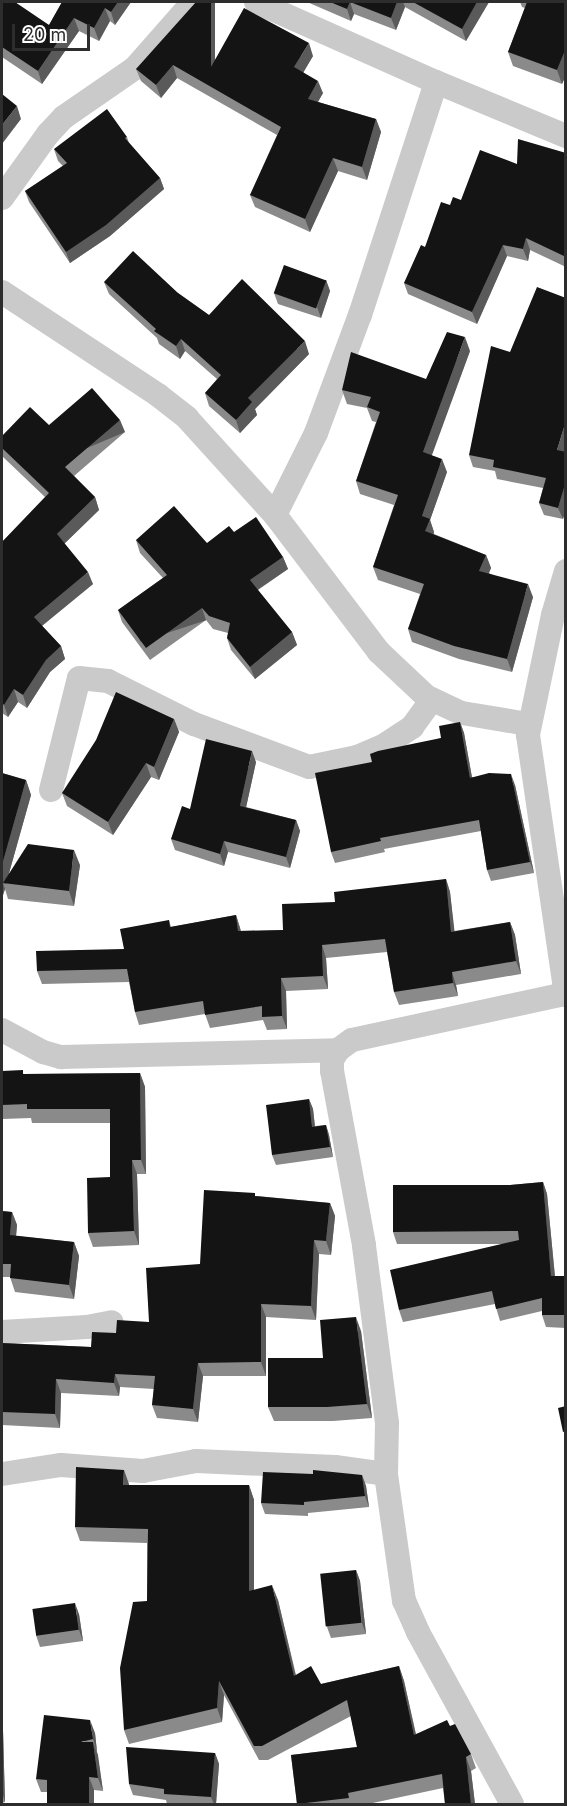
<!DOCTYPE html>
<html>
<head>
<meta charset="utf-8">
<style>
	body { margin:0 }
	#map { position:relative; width:567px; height:1806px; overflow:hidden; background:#fff; font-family:Inter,sans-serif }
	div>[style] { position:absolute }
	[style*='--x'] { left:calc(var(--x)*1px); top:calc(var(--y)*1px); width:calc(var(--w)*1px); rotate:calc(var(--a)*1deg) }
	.minor>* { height:24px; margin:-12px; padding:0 12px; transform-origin:12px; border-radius:12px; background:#cacaca }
	.wall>* { inset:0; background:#8a8a8a }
	.shaded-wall>* { inset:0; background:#5a5a5a; transform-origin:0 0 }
	.building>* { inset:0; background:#141414; transform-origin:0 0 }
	span { translate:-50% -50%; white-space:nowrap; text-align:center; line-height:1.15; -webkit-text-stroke:6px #fff; paint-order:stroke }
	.frame { position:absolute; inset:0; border:3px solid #2d2d2d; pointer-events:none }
	.scale { position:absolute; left:12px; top:24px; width:78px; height:27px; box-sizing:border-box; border:3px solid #2d2d2d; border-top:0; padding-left:8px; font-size:18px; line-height:21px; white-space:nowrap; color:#2d2d2d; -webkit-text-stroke:4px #fff; paint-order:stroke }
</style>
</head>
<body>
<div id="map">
	<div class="minor">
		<i style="--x:256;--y:2;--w:197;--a:24"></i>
		<i style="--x:436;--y:82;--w:141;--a:22.6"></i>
		<i style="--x:2;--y:198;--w:79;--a:-54.3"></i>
		<i style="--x:48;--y:134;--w:23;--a:-47"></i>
		<i style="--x:64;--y:117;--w:86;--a:-34.6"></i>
		<i style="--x:135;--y:68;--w:88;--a:-48.7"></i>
		<i style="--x:2;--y:292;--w:187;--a:33.4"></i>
		<i style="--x:158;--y:395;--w:37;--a:38"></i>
		<i style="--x:187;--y:418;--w:131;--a:47.8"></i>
		<i style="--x:275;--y:515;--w:172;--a:52.8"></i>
		<i style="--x:379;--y:652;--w:66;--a:43.2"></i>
		<i style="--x:427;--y:697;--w:38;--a:25"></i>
		<i style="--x:462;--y:713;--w:67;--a:9.5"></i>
		<i style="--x:275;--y:515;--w:92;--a:-63.4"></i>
		<i style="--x:316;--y:433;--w:126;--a:-69.6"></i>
		<i style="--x:360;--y:315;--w:245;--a:-71.9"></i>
		<i style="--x:566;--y:571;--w:46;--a:106.5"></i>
		<i style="--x:553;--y:615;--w:123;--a:101.8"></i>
		<i style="--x:528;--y:735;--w:263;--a:81.7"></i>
		<i style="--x:51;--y:790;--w:115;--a:-76"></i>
		<i style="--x:79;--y:678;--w:29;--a:6"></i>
		<i style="--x:108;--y:681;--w:96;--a:26.6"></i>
		<i style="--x:194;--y:724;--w:123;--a:20.5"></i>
		<i style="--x:309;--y:767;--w:49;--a:-11.8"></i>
		<i style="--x:357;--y:757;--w:28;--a:-23"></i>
		<i style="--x:383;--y:746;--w:35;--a:-33"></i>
		<i style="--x:412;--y:727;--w:34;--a:-54"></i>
		<i style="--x:2;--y:1030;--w:47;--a:28.2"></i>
		<i style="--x:43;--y:1052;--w:19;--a:16"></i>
		<i style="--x:61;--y:1057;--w:277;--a:-1.4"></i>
		<i style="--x:2;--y:1332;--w:85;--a:-3.4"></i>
		<i style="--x:87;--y:1327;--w:25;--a:-11"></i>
		<i style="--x:2;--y:1474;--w:60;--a:-8.7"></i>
		<i style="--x:61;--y:1465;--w:82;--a:4.2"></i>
		<i style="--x:143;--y:1471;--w:54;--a:-10.7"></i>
		<i style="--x:196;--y:1461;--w:139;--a:2.5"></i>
		<i style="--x:335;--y:1467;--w:51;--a:7.8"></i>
		<i style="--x:512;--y:1804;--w:196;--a:-118.7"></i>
		<i style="--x:418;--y:1632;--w:34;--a:-114"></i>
		<i style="--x:404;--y:1601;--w:128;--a:-98.1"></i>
		<i style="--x:386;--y:1474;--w:51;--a:-88.9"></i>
		<i style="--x:387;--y:1423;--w:179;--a:-97.4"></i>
		<i style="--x:364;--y:1245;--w:177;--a:-100.4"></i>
		<i style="--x:332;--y:1071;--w:11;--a:-90"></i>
		<i style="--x:332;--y:1060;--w:12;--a:-59"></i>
		<i style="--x:338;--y:1050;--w:17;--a:-36"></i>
		<i style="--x:352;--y:1040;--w:218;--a:-12.2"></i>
	</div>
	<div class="wall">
		<i style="clip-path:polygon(2px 2px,49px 25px,62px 2px,131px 2px,115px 25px,110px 21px,99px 41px,79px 31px,42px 84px,2px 57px)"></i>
		<i style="clip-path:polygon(215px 2px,215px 59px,313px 56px,303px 72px,323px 93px,318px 102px,376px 119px,381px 132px,367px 180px,338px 171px,310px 232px,255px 207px,250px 195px,277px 135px,177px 78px,161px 98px,141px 81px,136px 69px)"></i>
		<i style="clip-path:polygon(307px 2px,489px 2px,466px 41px,405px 7px,396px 30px,354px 14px,351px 21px)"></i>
		<i style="clip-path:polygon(520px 2px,566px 2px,566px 75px,562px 84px,513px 66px,508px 52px,525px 8px,522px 7px)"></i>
		<i style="clip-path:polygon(127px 137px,129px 143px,160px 178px,164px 189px,110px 236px,70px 263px,29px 202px,25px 191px,63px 166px,58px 161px,54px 149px)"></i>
		<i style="clip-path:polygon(566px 153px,566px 267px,530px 250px,528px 261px,507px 256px,477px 324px,408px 294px,404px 283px,450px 205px,461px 200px,517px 164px)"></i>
		<i style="clip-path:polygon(326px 280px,330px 291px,321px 318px,278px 304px,274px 293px)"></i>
		<i style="clip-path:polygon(104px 282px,178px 293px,209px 315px,309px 354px,255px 409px,257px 415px,240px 433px,209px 406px,205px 393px,217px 379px,185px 351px,180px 359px,159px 344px,157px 338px,109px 294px)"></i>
		<i style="clip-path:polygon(470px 351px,431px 455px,447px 472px,430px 520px,434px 532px,434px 534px,486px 555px,491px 568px,489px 573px,533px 597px,512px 672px,459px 659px,412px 642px,408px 629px,420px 594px,378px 580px,373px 567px,394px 505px,360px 494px,356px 481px,376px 422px,372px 421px,367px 408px,347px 404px,342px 390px,426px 379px)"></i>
		<i style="clip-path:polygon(49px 425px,125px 432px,74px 476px,95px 497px,99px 510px,64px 544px,93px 584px,42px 626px,61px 646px,65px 659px,50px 672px,27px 708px,18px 702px,8px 717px,2px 713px,2px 542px,45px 497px,2px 456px,2px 436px)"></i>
		<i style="clip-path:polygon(564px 452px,566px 452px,566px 509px,563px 519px,544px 515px,539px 503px,543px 488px,497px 479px,495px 471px,473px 467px,469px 455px)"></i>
		<i style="clip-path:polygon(234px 532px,283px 557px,288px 569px,258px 590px,292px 632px,297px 645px,255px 679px,231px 650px,227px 638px,228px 633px,213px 629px,206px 620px,150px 660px,122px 622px,118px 610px,163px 578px,140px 553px,136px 540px,207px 543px)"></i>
		<i style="clip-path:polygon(174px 719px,179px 732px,159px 780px,151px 777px,113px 835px,67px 806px,62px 793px)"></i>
		<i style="clip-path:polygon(460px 722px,464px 733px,472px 777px,515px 785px,534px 873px,491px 881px,487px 870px,481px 831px,384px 849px,385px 852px,335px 863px,331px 852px,372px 762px,441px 738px)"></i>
		<i style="clip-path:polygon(256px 762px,246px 807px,296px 820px,300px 831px,290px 868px,228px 852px,224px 866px,175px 850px,171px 839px,190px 809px)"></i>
		<i style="clip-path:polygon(2px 773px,26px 780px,31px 795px,9px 873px,80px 865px,74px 906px,8px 899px,5px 889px,2px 898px)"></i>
		<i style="clip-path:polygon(446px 879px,450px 892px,454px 931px,510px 922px,515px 935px,521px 974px,456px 985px,458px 996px,399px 1005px,394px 992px,387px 952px,326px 958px,328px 989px,286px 991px,287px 1029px,267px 1030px,263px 1020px,210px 1028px,205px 1014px,139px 1025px,135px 1012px,129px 982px,42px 984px,37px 971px,124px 949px,169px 920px,171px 927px,236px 915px,241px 931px,283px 930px,335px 902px)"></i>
		<i style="clip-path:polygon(2px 1071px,25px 1074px,140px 1073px,145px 1087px,146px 1174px,137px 1174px,139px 1245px,93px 1247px,88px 1233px,110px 1177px,110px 1123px,32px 1123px,31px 1118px,2px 1119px)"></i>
		<i style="clip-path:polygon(309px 1099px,313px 1109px,315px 1126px,326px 1125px,329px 1135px,333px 1157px,276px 1165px,272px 1155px)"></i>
		<i style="clip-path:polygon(543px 1182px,547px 1194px,555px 1276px,566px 1276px,566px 1328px,546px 1327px,542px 1315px,542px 1311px,500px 1321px,495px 1304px,403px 1322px,399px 1310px,502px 1244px,397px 1244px,393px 1232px,510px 1185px)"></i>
		<i style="clip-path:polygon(257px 1196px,330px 1203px,335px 1216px,331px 1255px,319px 1254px,316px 1320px,266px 1317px,266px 1376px,203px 1376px,198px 1422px,157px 1418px,152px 1405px,154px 1389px,120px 1387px,119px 1396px,61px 1393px,60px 1428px,2px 1425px,2px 1430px,2px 1343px,91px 1347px,116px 1333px,149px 1322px,200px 1264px)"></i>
		<i style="clip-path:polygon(2px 1211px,12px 1212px,17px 1225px,16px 1236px,74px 1242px,79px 1256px,74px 1299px,15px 1292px,10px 1277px,2px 1277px)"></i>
		<i style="clip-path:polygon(361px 1331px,372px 1418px,333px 1421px,274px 1421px,268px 1407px,323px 1358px)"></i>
		<i style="clip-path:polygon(313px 1474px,362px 1475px,366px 1486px,369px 1507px,308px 1513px,308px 1516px,265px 1514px,261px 1503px)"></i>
		<i style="clip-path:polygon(129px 1485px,249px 1485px,254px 1500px,254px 1590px,278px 1600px,296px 1675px,321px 1684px,399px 1666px,404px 1681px,416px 1734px,450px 1726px,471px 1754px,476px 1768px,471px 1771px,475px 1804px,445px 1804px,443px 1788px,368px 1804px,297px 1804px,291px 1755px,357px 1747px,351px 1716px,268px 1760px,259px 1760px,224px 1695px,222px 1722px,129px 1744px,124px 1730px,147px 1601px,147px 1543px,80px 1541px,75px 1527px)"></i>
		<i style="clip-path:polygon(356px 1570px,360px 1581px,366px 1634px,331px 1638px,327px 1627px)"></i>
		<i style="clip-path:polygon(79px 1614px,83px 1641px,40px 1647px,36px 1635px)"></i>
		<i style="clip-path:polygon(2px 1725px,3px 1730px,5px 1802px,2px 1803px)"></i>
		<i style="clip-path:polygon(95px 1733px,97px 1752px,103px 1791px,94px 1790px,47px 1792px,41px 1792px,36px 1779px)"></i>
		<i style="clip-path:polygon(215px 1753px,219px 1764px,216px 1804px,167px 1804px,166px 1800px,133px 1795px,129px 1784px)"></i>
	</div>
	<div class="shaded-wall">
		<i style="clip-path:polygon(118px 2px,131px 2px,115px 25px,111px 12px)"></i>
		<i style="clip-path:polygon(211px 2px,215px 2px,215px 80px,211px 67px)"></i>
		<i style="clip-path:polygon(350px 2px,354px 14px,351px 21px,347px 9px)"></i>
		<i style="clip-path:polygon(397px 2px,403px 2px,405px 7px,396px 30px,391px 18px)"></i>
		<i style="clip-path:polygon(477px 2px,489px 2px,466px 41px,462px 29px)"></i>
		<i style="clip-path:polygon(105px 8px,110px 21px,99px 41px,94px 28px)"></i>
		<i style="clip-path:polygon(74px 18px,79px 31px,42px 84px,38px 71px)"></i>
		<i style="clip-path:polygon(309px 43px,313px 56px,299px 80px,294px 67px)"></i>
		<i style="clip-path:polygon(566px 48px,566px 75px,562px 84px,557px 70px)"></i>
		<i style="clip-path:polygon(173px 65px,177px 78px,161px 98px,156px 85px)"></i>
		<i style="clip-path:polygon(318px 81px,323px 93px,312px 112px,308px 99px)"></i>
		<i style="clip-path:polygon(17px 106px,21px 119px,2px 144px,2px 125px)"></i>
		<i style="clip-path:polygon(376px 119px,381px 132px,367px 180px,362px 167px)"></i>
		<i style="clip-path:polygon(333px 158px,338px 171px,310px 232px,305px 219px)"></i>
		<i style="clip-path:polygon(160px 178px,164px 189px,110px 236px,70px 263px,66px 252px)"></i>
		<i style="clip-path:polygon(526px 238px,530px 250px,528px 261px,523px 249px)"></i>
		<i style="clip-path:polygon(503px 245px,507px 256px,477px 324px,472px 312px)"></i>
		<i style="clip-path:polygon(326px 280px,330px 291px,321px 318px,317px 307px)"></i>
		<i style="clip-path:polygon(465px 337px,470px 351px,428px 466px,423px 452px)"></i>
		<i style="clip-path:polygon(181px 339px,185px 351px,180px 359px,176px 346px)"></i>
		<i style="clip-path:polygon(305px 341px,309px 354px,255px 409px,257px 415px,240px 433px,236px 420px,248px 398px)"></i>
		<i style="left:120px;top:420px;width:13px;height:72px;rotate:67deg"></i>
		<i style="clip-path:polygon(566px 421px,566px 447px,561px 462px,557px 450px)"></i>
		<i style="clip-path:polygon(442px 459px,447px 472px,430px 520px,434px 532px,430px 544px,425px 531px,422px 516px)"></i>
		<i style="clip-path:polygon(566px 481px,566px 509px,563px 519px,558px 508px)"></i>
		<i style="clip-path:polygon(95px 497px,99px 510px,61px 547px,57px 534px)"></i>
		<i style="clip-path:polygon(486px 555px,491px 568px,484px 584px,479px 571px)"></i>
		<i style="clip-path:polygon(283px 557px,288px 569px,254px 592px,250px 580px)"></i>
		<i style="clip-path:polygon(88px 572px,93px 584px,38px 629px,34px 617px)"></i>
		<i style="clip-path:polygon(528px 584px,533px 597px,512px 672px,507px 659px)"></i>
		<i style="left:202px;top:608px;width:13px;height:69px;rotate:72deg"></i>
		<i style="clip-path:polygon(292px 632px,297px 645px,255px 679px,250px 667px)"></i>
		<i style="clip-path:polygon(61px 646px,65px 659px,50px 672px,27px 708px,23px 695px,46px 660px)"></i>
		<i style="clip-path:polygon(14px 689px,18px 702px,8px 717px,4px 705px)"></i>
		<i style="clip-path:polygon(174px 719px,179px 732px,159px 780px,154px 767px)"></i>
		<i style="clip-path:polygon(460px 722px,464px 733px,474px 789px,470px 778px)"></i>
		<i style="clip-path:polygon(252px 751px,256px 762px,244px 817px,240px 806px)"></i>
		<i style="clip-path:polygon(146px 763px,151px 777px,113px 835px,108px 822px)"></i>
		<i style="clip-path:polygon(511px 774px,515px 785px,534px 873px,530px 862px)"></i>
		<i style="clip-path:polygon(26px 780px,31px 795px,6px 884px,3px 883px,5px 889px,2px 898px,2px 865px)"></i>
		<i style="clip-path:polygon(296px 820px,300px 831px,290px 868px,286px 857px)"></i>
		<i style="clip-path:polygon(224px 841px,228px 852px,224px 866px,220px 854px)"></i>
		<i style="clip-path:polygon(74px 850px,80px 865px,74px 906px,69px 891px)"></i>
		<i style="clip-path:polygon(446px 879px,450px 892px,456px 944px,451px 932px)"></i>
		<i style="clip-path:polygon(236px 915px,240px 928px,243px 944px,238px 931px)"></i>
		<i style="clip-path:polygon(510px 922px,515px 935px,521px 974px,516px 961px)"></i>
		<i style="clip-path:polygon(322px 945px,326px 958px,328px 989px,323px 976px)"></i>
		<i style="clip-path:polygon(452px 972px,456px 985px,458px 996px,453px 983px)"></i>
		<i style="clip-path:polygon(281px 978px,286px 991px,287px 1029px,282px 1016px)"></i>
		<i style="clip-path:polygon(140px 1073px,145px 1087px,146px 1174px,141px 1160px)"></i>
		<i style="clip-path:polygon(309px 1099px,313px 1109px,316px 1137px,312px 1127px)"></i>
		<i style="clip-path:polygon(326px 1125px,329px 1135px,333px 1157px,330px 1147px)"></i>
		<i style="clip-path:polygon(132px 1160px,137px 1174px,139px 1245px,134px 1231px)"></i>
		<i style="clip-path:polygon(543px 1182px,547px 1194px,556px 1288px,551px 1276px)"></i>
		<i style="clip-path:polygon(330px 1203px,335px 1216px,331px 1255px,326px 1241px)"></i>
		<i style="clip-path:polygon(12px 1212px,17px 1225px,15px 1248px,10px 1235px)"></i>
		<i style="clip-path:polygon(314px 1240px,319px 1254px,316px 1320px,311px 1306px)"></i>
		<i style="clip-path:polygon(74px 1242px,79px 1256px,74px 1299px,69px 1285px)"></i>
		<i style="clip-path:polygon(261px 1304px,266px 1317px,266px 1376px,261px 1362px)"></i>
		<i style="clip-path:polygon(356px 1317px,361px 1331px,372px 1418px,367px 1404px)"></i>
		<i style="clip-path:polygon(198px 1363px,203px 1376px,198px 1422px,193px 1409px)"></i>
		<i style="clip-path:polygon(115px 1374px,120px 1387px,119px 1396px,114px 1383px)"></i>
		<i style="clip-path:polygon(56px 1379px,61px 1393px,60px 1428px,55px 1414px)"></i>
		<i style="clip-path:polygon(124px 1470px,129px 1484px,129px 1499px,123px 1485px)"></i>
		<i style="clip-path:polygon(362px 1475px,366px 1486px,369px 1507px,365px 1496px)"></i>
		<i style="clip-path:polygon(249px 1485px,254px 1500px,254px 1605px,249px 1591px)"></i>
		<i style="clip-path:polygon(356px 1570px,360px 1581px,366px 1634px,362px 1623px)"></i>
		<i style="clip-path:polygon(272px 1585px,278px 1600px,299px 1690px,294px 1676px)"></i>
		<i style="clip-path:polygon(75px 1603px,79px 1614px,83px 1641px,79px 1630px)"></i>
		<i style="clip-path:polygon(399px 1666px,404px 1681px,419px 1749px,414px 1735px)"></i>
		<i style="clip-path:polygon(219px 1681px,224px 1695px,222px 1722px,217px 1708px)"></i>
		<i style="clip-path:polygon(90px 1720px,95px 1733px,97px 1752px,93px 1739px)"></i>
		<i style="clip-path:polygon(2px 1725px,3px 1730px,5px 1802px,2px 1792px)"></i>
		<i style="clip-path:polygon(93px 1742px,98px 1755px,103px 1791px,98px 1778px)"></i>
		<i style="clip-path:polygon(215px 1753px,219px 1764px,216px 1804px,214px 1804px,211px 1797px)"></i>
		<i style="clip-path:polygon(466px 1757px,471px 1771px,475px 1804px,471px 1804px)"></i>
		<i style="clip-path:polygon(89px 1777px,94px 1790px,94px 1804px,89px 1804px)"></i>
	</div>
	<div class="building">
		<i style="clip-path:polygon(2px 2px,15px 2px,49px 25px,62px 2px,118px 2px,111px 12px,105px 8px,94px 28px,74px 18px,38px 71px,2px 47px)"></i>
		<i style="clip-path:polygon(196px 2px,211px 2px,211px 67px,244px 8px,309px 43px,294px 67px,318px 81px,308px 99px,376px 119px,362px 167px,333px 158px,305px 219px,250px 195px,281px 127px,173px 65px,156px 85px,136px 69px)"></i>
		<i style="clip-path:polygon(330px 2px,350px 2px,347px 9px)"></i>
		<i style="clip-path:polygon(350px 2px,397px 2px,391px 18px)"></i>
		<i style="clip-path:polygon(413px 2px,477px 2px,462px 29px)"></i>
		<i style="clip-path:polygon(527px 2px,566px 2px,566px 48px,557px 70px,508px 52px)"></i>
		<i style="clip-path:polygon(2px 94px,17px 106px,2px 125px)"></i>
		<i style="clip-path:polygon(107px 109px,127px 137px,125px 138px,160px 178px,106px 225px,66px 252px,25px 191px,67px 163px,54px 149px)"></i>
		<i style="clip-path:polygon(518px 139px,566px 153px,566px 257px,526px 238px,523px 249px,503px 245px,472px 312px,404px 283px,421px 245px,425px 247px,441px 202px,450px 205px,453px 197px,461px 200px,480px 150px,517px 164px)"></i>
		<i style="clip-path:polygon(133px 251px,178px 293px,209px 315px,242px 279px,305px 341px,248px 398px,252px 402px,236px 420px,205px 393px,221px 375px,181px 339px,176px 346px,154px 331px,156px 329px,104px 282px)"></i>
		<i style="left:284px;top:265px;width:45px;height:30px;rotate:20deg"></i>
		<i style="clip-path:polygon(537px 287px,566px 298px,566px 421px,557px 450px,566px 452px,566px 481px,558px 508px,539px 503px,546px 478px,493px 467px,494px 460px,469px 455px,491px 346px,510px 352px)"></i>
		<i style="clip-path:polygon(447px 332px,465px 337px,423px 452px,442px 459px,422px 516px,430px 519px,425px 531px,486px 555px,479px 571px,528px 584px,507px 659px,454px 646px,408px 629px,424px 584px,373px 567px,398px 495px,356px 481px,380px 412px,367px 407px,371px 397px,342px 390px,351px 352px,426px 379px)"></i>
		<i style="clip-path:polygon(92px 388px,120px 420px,65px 467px,95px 497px,57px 534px,88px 572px,34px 617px,61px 646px,46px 660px,23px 695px,14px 689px,4px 705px,2px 703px,2px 542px,49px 493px,2px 448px,2px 436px,30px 407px,49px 425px)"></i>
		<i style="clip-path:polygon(174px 506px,207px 543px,229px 526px,234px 532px,256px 517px,283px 557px,250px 580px,292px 632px,250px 667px,227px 638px,230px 623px,209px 616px,202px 608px,146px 648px,118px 610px,167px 575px,136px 540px)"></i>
		<i style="clip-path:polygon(116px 692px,174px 719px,154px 767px,146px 763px,108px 822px,62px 793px,96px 740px)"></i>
		<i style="clip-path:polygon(460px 722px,470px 778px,489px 773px,511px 774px,530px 862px,487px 870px,479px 820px,380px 838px,381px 841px,331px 852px,315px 773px,372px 762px,370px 754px,378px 751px,441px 738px,439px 726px)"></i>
		<i style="clip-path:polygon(206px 739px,252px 751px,240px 806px,296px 820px,286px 857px,224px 841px,220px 854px,171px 839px,182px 806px,190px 809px)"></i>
		<i style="clip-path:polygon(2px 773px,26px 780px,2px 865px)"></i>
		<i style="clip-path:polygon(28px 844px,74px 850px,69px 891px,3px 883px)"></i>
		<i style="clip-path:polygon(446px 879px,451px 932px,510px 922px,516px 961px,452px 972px,453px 983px,394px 992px,385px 939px,322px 945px,323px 976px,281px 978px,282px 1016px,262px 1017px,262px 1006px,205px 1015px,203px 1001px,135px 1012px,127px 969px,37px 971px,36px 951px,124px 949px,120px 929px,169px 920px,170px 927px,236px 915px,238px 931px,283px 930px,282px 904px,335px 902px,334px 892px)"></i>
		<i style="clip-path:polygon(23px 1070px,23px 1074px,140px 1073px,141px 1160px,132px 1160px,134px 1231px,88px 1233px,87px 1178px,110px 1177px,110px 1109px,27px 1109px,27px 1104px,2px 1105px,2px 1071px)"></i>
		<i style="clip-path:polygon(309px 1099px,312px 1127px,326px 1125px,330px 1147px,272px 1155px,266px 1105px)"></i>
		<i style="clip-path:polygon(543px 1182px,551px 1276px,566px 1276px,566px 1315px,542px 1315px,542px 1298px,496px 1309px,492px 1291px,399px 1310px,390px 1270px,519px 1240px,518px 1231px,393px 1232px,393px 1185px,510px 1185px)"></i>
		<i style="clip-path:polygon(204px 1190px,255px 1193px,255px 1196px,330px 1203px,326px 1241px,314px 1240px,311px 1306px,261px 1304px,261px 1362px,198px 1363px,193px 1409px,152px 1405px,155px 1376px,115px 1374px,114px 1383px,56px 1379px,55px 1414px,2px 1412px,2px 1343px,91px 1347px,92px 1332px,116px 1333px,117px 1320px,149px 1322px,146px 1268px,200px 1264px)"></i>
		<i style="clip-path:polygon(2px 1211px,12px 1212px,10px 1235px,74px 1242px,69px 1285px,10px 1278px,11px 1264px,2px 1264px)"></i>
		<i style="clip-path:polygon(356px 1317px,367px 1404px,327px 1407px,268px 1407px,268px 1358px,323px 1358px,320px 1320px)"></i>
		<i style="clip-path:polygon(566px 1406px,566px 1431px,563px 1432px,558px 1408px)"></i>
		<i style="clip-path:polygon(76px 1467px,124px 1470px,123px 1485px,249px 1485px,249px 1591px,272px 1585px,294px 1676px,311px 1666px,321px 1684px,399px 1666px,414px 1735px,447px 1720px,450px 1726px,455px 1724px,471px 1754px,466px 1757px,471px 1804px,445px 1804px,442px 1774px,348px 1793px,349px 1798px,297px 1804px,291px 1755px,357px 1747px,347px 1700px,262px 1746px,254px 1746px,219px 1681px,217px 1708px,124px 1730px,120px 1668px,133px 1602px,147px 1601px,148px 1529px,75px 1527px)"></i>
		<i style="clip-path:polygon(313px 1470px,362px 1475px,365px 1496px,304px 1502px,304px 1505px,261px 1503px,263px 1472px,313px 1474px)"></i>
		<i style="left:356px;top:1570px;width:53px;height:36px;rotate:84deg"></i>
		<i style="left:75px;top:1603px;width:27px;height:43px;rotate:82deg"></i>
		<i style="clip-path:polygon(44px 1715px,90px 1720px,93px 1739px,81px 1742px,93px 1742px,98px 1778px,89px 1777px,89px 1804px,47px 1804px,47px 1780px,36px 1779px)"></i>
		<i style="clip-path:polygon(126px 1747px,215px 1753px,211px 1797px,164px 1794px,164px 1789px,129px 1784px)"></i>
	</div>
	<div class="frame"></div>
	<div class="scale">20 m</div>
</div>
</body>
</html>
